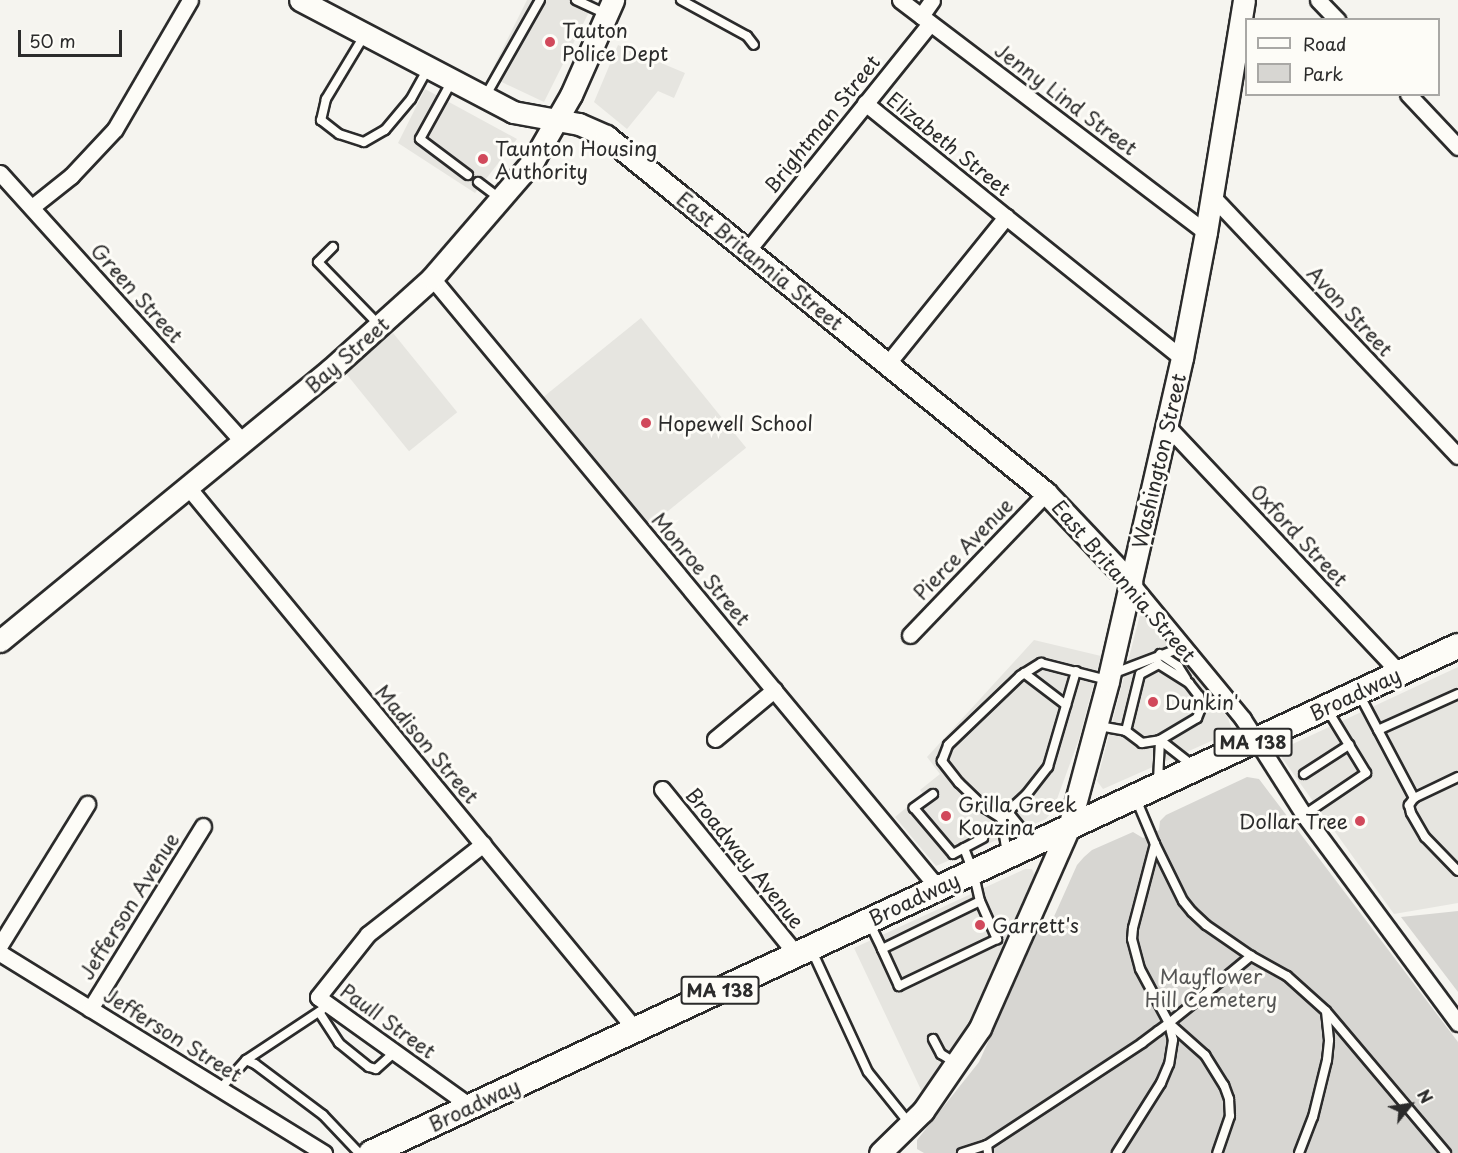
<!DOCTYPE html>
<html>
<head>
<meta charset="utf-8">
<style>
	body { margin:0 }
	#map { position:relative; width:1458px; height:1153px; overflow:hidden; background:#f5f4ef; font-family:"Playpen Sans",sans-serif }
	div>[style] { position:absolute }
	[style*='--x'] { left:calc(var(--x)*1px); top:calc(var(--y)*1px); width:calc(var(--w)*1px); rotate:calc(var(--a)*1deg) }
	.built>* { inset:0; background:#e6e5e0; transform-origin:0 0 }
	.green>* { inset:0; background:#d7d6d2 }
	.roads { filter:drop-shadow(2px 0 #2b2b2b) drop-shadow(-2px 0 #2b2b2b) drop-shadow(0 2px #2b2b2b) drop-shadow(0 -2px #2b2b2b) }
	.lane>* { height:8px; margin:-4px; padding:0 4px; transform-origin:4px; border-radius:4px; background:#fdfcf7 }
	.street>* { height:15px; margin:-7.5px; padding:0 7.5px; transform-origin:7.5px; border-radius:7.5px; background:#fdfcf7 }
	.secondary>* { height:21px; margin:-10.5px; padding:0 10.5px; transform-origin:10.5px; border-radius:10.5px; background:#fdfcf7 }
	.primary>* { height:24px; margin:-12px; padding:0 12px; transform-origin:12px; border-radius:12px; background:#fdfcf7 }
	.dots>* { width:16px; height:16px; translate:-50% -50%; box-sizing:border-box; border:3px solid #fdfcf7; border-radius:50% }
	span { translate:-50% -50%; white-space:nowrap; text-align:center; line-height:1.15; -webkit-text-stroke:6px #fdfcf7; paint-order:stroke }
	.shield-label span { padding:2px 4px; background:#fdfcf7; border:2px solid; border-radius:4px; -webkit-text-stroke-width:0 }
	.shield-label { font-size:18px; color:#2b2b2b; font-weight:700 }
	.poi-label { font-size:20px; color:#2b2b2b }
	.left { translate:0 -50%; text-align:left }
	.right { translate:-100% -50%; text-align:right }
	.street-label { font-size:20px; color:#2b2b2b }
	.park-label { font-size:20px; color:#565655 }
	.legend { position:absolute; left:1245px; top:18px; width:195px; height:78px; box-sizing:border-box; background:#fdfcf7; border:2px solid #a9a8a5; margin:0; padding:8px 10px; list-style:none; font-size:18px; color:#2b2b2b }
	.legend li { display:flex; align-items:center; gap:12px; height:30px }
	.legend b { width:30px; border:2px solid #a9a8a5 }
	.north { position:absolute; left:1380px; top:1075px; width:60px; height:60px; -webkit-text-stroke:4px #fdfcf7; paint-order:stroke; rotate:60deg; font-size:16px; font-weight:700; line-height:24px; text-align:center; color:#2b2b2b }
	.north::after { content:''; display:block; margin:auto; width:21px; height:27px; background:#2b2b2b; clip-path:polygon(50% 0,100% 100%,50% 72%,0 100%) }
	.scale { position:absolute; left:18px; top:30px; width:104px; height:27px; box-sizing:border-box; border:3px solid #2b2b2b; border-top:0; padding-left:8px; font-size:18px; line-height:21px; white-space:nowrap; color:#2b2b2b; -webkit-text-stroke:4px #fdfcf7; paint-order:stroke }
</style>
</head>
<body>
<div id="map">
	<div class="built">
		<i style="clip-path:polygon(527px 0,595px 0,544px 102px,489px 76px)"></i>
		<i style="clip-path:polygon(618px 45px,685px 73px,674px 98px,658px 91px,627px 129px,594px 102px)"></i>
		<i style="clip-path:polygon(425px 89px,517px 139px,475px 193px,398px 143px)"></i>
		<i style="left:641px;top:318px;width:167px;height:126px;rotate:51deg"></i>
		<i style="left:393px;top:333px;width:102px;height:62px;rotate:51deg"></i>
		<i style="clip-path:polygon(1141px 611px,1147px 615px,1228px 718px,1231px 727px,1225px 735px,1103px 789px,1097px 781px)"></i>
		<i style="clip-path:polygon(1034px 640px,1101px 656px,1079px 739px,1053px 810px,1046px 819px,936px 866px,895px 817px,923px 794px,920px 790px,940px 774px,927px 757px)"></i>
		<i style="clip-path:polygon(1458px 667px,1458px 903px,1394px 914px,1282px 758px,1284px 748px)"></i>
		<i style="clip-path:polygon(1025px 869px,1032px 869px,1035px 877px,980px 999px,964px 1034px,923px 1094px,854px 948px)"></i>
	</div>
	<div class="green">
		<i style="clip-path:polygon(1247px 777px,1259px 779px,1458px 1042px,1458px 1153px,924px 1153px,917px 1149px,917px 1140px,979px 1062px,1041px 924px,1052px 921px,1077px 865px,1084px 857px,1092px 850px,1133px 832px,1143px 838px,1159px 830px,1160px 821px,1166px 815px)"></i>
		<i style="clip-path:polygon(1458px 911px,1458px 992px,1401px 917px)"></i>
	</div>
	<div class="roads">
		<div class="lane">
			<i style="--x:576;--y:0;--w:31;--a:25"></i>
			<i style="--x:681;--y:0;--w:75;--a:28.6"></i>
			<i style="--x:747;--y:36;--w:11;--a:52"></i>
			<i style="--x:364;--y:36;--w:74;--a:121.1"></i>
			<i style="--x:326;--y:99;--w:22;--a:103"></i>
			<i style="--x:321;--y:120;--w:23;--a:38"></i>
			<i style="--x:339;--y:134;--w:26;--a:18"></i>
			<i style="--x:364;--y:142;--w:24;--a:-30"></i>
			<i style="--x:385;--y:130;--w:40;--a:-50"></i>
			<i style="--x:411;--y:99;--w:33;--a:-61"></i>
			<i style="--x:452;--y:81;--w:66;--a:118.9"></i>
			<i style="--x:420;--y:139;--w:60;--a:36.9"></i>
			<i style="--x:486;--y:95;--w:109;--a:-60.4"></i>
			<i style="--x:478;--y:182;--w:26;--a:37"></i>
			<i style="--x:333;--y:247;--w:21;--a:135"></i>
			<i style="--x:318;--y:262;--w:88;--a:45.9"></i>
			<i style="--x:1160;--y:654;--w:22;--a:34"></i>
			<i style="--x:1178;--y:666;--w:15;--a:58"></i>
			<i style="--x:1024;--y:673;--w:53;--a:37.3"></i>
			<i style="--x:1112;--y:674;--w:76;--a:-20.8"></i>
			<i style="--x:1359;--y:694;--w:118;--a:62.1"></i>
			<i style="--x:1414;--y:798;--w:49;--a:-25.5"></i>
			<i style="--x:1099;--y:726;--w:27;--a:10"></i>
			<i style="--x:1126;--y:731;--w:20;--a:37"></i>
			<i style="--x:1142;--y:743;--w:18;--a:-9"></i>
			<i style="--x:1160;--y:740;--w:43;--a:-30.7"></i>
			<i style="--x:1197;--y:718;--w:11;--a:-68"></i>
			<i style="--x:1201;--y:708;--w:12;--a:-99"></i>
			<i style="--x:1199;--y:696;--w:16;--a:-128"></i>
			<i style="--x:1189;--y:683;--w:36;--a:-148"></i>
			<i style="--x:1159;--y:664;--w:21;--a:152"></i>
			<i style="--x:1140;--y:674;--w:59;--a:103.8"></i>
			<i style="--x:1378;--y:730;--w:88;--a:-24.2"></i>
			<i style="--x:1160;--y:740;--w:41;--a:38"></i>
			<i style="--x:1304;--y:774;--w:54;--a:-32.8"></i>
			<i style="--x:1158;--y:781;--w:41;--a:-87.2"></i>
			<i style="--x:933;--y:794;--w:24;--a:144"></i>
			<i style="--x:914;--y:808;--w:60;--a:49.7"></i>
			<i style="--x:953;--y:854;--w:34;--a:-28"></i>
			<i style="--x:1414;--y:798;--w:9;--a:126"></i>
			<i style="--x:1409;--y:805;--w:8;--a:76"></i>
			<i style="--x:1411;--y:813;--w:28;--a:60"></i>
			<i style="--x:1425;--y:837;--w:47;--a:45.9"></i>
			<i style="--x:1136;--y:799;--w:49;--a:67.1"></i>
			<i style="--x:1008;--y:812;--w:38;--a:51"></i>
			<i style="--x:1304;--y:815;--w:75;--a:-34.1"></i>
			<i style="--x:1366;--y:773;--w:75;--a:-121.4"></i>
			<i style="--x:1001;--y:818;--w:34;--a:-43"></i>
			<i style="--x:1026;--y:795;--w:36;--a:-52"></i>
			<i style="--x:1048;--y:767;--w:100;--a:-73.7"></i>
			<i style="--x:964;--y:848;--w:25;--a:69"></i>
			<i style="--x:973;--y:871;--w:31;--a:77"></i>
			<i style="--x:980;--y:901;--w:42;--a:65.9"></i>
			<i style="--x:997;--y:939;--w:109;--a:154.4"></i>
			<i style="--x:899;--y:986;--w:41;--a:-114.7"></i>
			<i style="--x:882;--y:949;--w:109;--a:-26.1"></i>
			<i style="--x:1007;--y:854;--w:36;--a:-99"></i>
			<i style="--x:1001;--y:818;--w:19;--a:-148"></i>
			<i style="--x:985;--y:808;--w:36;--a:-136"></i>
			<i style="--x:959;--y:783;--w:28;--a:-128"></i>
			<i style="--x:942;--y:761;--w:17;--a:-69"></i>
			<i style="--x:948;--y:745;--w:100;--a:-43.8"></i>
			<i style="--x:1020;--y:676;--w:25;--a:-32"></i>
			<i style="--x:1041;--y:663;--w:68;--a:14.4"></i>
			<i style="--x:870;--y:924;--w:28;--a:64"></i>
			<i style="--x:812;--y:951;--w:133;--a:65.2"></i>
			<i style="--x:868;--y:1072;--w:65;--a:51.2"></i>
			<i style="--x:1251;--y:956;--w:41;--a:29.1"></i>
			<i style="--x:1287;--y:976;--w:52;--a:41.9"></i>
			<i style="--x:319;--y:1012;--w:37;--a:57"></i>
			<i style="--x:339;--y:1043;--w:38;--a:39"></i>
			<i style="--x:369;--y:1067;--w:7;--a:16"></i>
			<i style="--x:376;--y:1069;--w:25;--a:-42"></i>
			<i style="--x:1170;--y:1024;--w:47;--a:41.5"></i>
			<i style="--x:1205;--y:1055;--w:36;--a:58"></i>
			<i style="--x:1224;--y:1085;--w:15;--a:70"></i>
			<i style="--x:1229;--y:1099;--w:17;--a:87"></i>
			<i style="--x:1230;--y:1116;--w:39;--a:109"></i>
			<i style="--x:933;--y:1039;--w:17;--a:62"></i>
			<i style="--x:941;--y:1054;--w:17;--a:31"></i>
			<i style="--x:246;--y:1060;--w:92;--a:-33.5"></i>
			<i style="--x:220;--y:1089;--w:39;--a:-48"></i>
			<i style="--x:246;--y:1060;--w:10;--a:24"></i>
			<i style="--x:255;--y:1064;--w:85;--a:36.9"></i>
			<i style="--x:323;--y:1115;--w:52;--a:46.5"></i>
			<i style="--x:962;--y:1153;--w:26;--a:-18"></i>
			<i style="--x:988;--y:1153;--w:8;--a:-97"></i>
			<i style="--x:987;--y:1145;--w:186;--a:-33.3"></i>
			<i style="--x:1142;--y:1043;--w:20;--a:-37"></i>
			<i style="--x:1158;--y:1031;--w:14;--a:-36"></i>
			<i style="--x:1169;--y:1023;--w:46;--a:-38.9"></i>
			<i style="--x:1205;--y:994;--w:60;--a:-39.6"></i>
			<i style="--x:1251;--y:956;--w:55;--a:-145.4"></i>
			<i style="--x:1206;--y:925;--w:19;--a:-137"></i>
			<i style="--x:1192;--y:912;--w:14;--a:-129"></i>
			<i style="--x:1183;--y:901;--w:64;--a:-116.2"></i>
			<i style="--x:1155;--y:844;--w:87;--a:104.7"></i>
			<i style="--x:1133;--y:928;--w:11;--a:95"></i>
			<i style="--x:1132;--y:939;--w:31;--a:75"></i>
			<i style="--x:1140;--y:969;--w:61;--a:61.8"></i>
			<i style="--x:1169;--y:1023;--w:17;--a:77"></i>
			<i style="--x:1173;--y:1040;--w:24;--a:99"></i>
			<i style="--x:1169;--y:1064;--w:21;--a:113"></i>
			<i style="--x:1161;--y:1083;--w:83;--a:122.2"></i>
			<i style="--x:1299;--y:1153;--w:39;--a:-69"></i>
			<i style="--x:1313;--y:1117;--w:59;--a:-76.2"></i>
			<i style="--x:1327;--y:1060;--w:20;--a:-84"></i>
			<i style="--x:1329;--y:1040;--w:29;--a:-96"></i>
			<i style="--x:1326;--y:1011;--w:186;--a:49.8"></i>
		</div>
		<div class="street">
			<i style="--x:900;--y:0;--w:384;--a:37.2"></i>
			<i style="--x:1318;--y:0;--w:28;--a:46"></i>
			<i style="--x:921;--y:16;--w:19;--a:-55"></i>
			<i style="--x:1408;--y:94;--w:73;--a:46.7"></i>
			<i style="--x:865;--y:103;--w:181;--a:39"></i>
			<i style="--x:0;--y:173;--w:361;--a:47.9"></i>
			<i style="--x:1212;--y:196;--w:358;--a:46.6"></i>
			<i style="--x:32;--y:207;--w:50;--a:-38.5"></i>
			<i style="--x:71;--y:176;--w:64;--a:-46.9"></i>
			<i style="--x:115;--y:129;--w:149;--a:-59.8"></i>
			<i style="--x:747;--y:251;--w:292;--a:-51.2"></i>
			<i style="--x:432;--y:278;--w:793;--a:50.32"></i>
			<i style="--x:888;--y:363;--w:188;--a:-51.1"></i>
			<i style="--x:1006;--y:217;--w:226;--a:38.7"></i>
			<i style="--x:1167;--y:426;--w:340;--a:46.7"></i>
			<i style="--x:187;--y:486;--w:704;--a:50.48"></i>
			<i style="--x:1131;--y:583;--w:176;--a:50.5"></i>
			<i style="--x:1243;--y:719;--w:114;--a:57.6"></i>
			<i style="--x:1304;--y:815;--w:259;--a:53.5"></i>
			<i style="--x:910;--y:635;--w:197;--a:-46.2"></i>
			<i style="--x:715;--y:739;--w:77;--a:-39.7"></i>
			<i style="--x:662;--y:789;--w:213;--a:50.9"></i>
			<i style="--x:0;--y:945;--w:166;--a:-58.3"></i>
			<i style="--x:0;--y:953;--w:381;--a:31.7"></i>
			<i style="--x:90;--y:1009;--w:215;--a:-58.3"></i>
			<i style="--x:470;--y:1106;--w:187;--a:-144.4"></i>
			<i style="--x:318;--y:997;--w:80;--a:-51.6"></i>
			<i style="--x:368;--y:934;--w:146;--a:-38"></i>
		</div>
		<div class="secondary">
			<i style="--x:300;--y:0;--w:241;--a:27.7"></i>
			<i style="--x:513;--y:112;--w:67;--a:10.3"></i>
			<i style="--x:579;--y:124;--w:30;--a:24"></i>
			<i style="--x:606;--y:136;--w:567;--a:39.05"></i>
			<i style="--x:1046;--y:493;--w:124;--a:46.6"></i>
			<i style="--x:0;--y:641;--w:427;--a:-39.4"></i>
			<i style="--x:330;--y:370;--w:137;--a:-42"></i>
			<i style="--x:432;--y:278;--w:155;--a:-49.2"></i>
			<i style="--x:533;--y:161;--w:76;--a:-60.1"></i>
			<i style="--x:571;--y:95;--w:104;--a:-66.1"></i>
			<i style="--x:880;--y:1153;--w:60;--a:-44.3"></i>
			<i style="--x:923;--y:1111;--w:101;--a:-55.5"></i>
			<i style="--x:980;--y:1028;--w:220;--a:-66.1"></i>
			<i style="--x:1069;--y:827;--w:151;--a:-75"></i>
			<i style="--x:1108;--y:681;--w:331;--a:-77.1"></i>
			<i style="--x:1182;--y:358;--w:128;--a:-79.2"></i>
			<i style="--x:1206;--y:232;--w:235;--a:-80.7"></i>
		</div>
		<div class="primary">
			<i style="--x:371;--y:1153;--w:1199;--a:-25.01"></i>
		</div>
	</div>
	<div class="dots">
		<i style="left:550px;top:42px;background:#d1495b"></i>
		<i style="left:483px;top:159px;background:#d1495b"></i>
		<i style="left:646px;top:423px;background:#d1495b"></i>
		<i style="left:1153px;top:702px;background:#d1495b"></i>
		<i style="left:946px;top:816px;background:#d1495b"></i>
		<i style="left:1360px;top:821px;background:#d1495b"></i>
		<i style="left:980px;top:925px;background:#d1495b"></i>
	</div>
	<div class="shield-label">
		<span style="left:1253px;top:742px">MA 138</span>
		<span style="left:720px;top:990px">MA 138</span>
	</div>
	<div class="poi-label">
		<span class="left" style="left:562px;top:42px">Tauton<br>Police Dept</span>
		<span class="left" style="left:495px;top:160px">Taunton Housing<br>Authority</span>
		<span class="left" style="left:658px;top:423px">Hopewell School</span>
		<span class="left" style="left:1165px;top:702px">Dunkin'</span>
		<span class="left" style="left:958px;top:816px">Grilla Greek<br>Kouzina</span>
		<span class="right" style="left:1348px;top:821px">Dollar Tree</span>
		<span class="left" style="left:992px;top:925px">Garrett's</span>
	</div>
	<div class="street-label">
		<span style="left:1066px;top:99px;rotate:37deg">Jenny Lind Street</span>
		<span style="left:822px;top:124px;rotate:-51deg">Brightman Street</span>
		<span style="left:949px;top:144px;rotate:39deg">Elizabeth Street</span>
		<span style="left:760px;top:261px;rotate:39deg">East Britannia Street</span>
		<span style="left:137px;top:293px;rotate:48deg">Green Street</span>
		<span style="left:1350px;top:311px;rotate:47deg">Avon Street</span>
		<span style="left:347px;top:355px;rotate:-41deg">Bay Street</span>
		<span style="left:1159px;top:461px;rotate:-77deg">Washington Street</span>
		<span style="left:1299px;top:535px;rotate:47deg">Oxford Street</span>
		<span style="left:963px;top:549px;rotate:-46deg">Pierce Avenue</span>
		<span style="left:701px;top:569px;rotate:50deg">Monroe Street</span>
		<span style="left:1124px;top:581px;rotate:49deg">East Britannia Street</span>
		<span style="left:1355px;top:694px;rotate:-25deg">Broadway</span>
		<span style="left:427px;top:744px;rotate:50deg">Madison Street</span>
		<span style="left:745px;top:858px;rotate:51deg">Broadway Avenue</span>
		<span style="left:914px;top:899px;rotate:-25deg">Broadway</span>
		<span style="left:129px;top:906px;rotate:-58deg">Jefferson Avenue</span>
		<span style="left:388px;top:1021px;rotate:36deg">Paull Street</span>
		<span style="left:173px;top:1035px;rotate:32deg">Jefferson Street</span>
		<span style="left:474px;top:1105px;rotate:-25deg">Broadway</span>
	</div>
	<div class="park-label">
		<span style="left:1211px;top:988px">Mayflower<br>Hill Cemetery</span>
	</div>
	<ul class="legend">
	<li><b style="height:8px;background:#fdfcf7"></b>Road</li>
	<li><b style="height:16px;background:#d7d6d2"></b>Park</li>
	</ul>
	<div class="north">N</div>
	<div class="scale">50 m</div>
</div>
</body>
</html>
